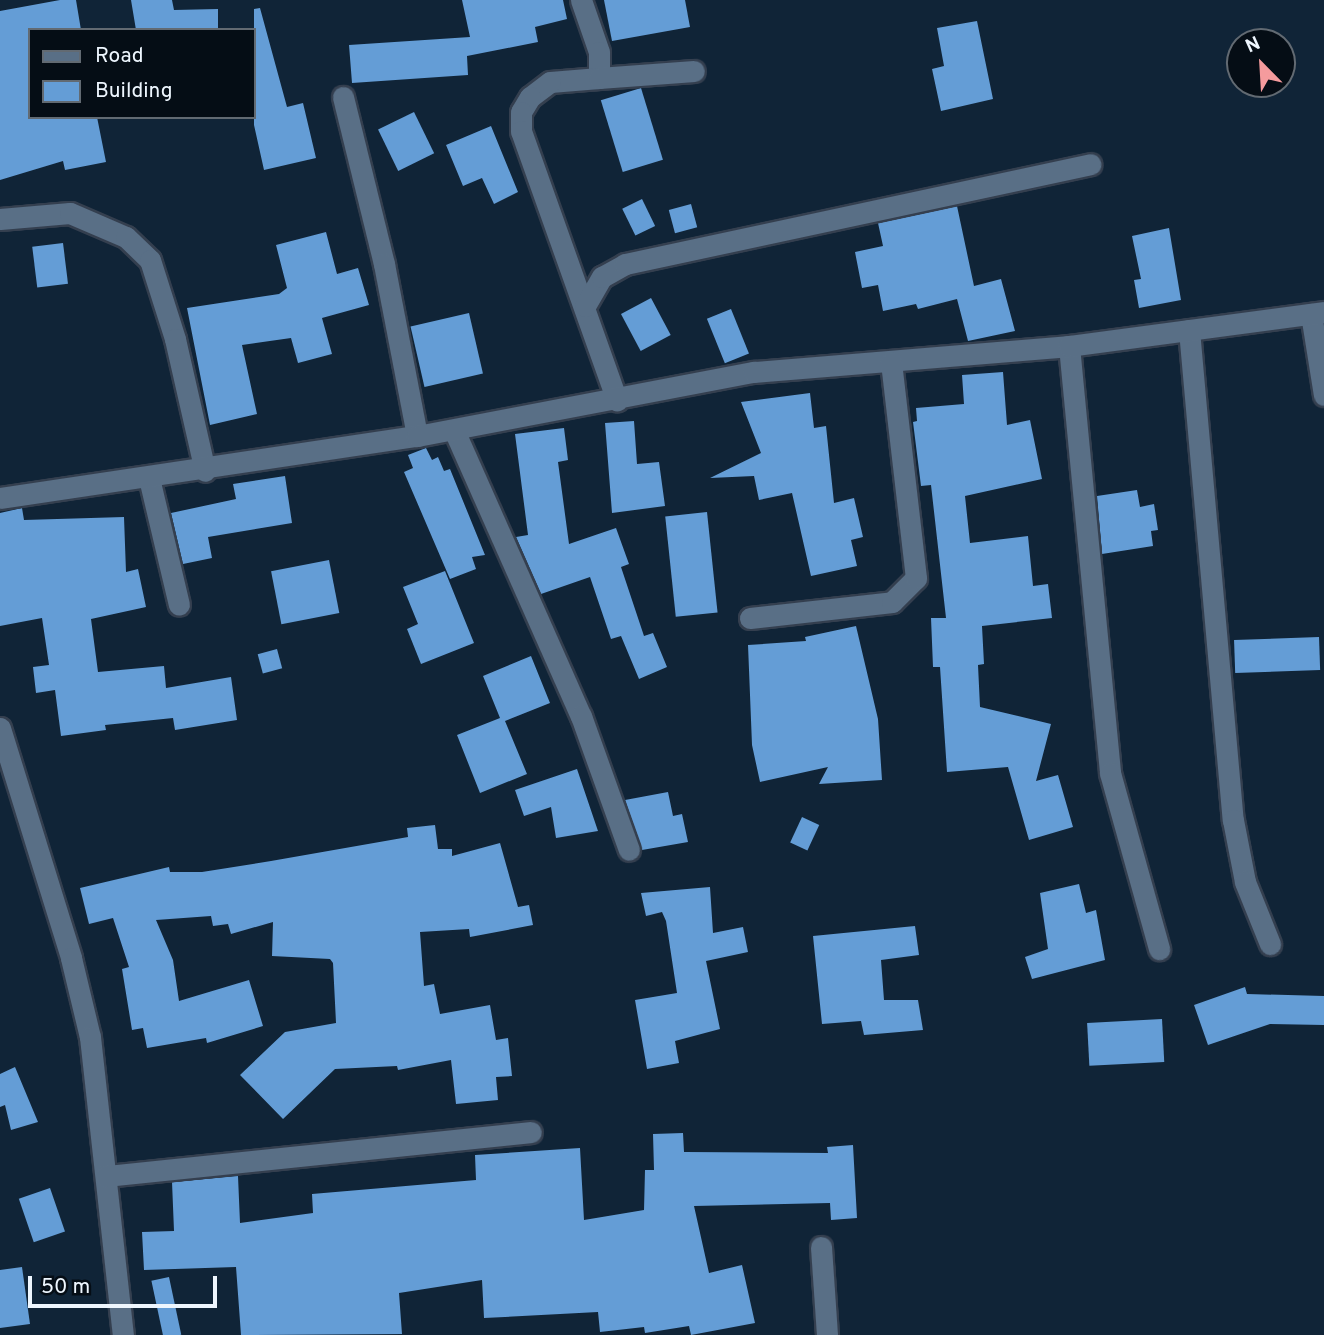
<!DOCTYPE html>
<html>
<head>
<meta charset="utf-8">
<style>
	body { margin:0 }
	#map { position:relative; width:1324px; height:1335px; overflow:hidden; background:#102437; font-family:Overpass,sans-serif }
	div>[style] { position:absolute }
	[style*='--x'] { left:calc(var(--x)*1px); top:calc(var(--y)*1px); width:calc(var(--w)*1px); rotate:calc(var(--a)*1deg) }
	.building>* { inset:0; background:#649dd6; transform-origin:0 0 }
	.roads { filter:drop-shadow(2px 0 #343f4f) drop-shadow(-2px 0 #343f4f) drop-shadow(0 2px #343f4f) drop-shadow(0 -2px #343f4f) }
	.minor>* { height:21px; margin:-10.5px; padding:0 10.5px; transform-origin:10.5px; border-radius:10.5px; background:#596f86 }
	span { translate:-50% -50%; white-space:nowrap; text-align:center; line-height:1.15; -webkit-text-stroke:7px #050d15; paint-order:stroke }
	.legend { position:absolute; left:28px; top:28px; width:228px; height:91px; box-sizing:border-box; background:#050d15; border:2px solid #626a72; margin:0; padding:9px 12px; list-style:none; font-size:21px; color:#eef6fe }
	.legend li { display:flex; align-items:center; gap:14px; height:35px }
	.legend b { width:35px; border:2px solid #626a72 }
	.north { position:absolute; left:1226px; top:28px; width:70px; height:70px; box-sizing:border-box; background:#050d15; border:2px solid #626a72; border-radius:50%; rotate:336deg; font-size:19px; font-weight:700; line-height:28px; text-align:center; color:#eef6fe }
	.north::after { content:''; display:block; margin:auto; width:24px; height:32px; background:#f59b9d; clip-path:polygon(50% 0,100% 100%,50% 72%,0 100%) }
	.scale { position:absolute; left:28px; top:1276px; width:189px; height:32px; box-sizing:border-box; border:4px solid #eef6fe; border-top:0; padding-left:9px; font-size:21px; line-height:24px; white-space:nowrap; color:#eef6fe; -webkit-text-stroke:5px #050d15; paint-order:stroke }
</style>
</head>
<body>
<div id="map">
	<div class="building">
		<i style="clip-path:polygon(60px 0,76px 0,81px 30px,30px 30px,30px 117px,97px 117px,106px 162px,65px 170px,63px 161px,0 180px,0 11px)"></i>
		<i style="clip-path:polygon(131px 0,172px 0,174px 10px,218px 9px,218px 30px,136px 30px)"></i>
		<i style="clip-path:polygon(462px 0,563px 0,567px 19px,535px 27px,538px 42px,467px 56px,468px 75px,352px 83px,349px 45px,470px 37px)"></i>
		<i style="clip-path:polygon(604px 0,685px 0,690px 27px,612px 41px)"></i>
		<i style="clip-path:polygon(260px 8px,287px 107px,303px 103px,316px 158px,264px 170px,254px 125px,254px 9px)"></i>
		<i style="clip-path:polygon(977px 21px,993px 99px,941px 111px,932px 69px,944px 66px,937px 28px)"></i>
		<i style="left:641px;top:88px;width:75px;height:42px;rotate:73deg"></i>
		<i style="left:414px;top:112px;width:46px;height:40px;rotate:64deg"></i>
		<i style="clip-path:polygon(491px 126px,518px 192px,494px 204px,482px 178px,463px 186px,446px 145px)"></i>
		<i style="left:642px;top:199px;width:30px;height:22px;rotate:64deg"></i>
		<i style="left:691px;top:204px;width:24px;height:23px;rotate:75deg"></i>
		<i style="clip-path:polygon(957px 206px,974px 286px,1001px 279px,1015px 331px,968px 341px,957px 299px,918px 309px,916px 304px,883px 311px,878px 285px,862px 288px,855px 252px,883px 246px,878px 223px)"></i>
		<i style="clip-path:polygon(1169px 228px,1181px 300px,1139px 308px,1134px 280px,1141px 279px,1132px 236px)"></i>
		<i style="clip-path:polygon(326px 232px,337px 274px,358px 268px,369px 305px,322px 318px,332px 354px,298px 363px,291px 338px,242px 345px,257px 414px,210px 425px,187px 308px,279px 294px,287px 288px,276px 245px)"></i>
		<i style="left:63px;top:243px;width:41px;height:31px;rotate:83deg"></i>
		<i style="left:651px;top:298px;width:42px;height:34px;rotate:62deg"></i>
		<i style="left:731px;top:309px;width:48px;height:26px;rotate:68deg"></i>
		<i style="left:469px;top:313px;width:62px;height:60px;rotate:77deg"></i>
		<i style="clip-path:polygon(1003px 372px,1007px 425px,1030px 420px,1042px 479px,965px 496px,970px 543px,1028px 536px,1033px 586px,1048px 584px,1052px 618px,982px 626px,984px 664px,978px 665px,980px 707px,1051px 724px,1036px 781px,1058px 775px,1073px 827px,1029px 840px,1008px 767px,947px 772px,940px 667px,933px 667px,931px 618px,946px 618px,931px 485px,921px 486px,913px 422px,917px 421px,916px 408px,964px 404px,962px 375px)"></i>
		<i style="clip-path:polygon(810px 393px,814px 428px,826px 426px,834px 503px,854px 498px,863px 537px,851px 540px,857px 566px,811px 576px,792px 493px,759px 500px,754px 476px,710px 478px,761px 453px,741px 402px)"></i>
		<i style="clip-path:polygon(634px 421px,637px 464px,659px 462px,665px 506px,612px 513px,605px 423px)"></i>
		<i style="clip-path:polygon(564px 428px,568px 460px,558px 462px,569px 544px,616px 528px,629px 564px,621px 567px,644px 636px,653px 633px,667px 667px,639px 679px,621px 636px,611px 639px,590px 577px,541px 594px,516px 537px,528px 535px,515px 434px)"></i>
		<i style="clip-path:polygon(426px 448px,432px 460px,438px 457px,444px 471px,450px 469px,485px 555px,472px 557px,476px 569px,450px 579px,404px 472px,413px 468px,408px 455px)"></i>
		<i style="clip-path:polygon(285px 476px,292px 523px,208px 537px,212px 558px,183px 564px,171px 513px,236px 499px,233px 484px)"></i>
		<i style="clip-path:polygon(1137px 490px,1140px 507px,1154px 504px,1158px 530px,1151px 531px,1153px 546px,1102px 554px,1097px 496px)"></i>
		<i style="clip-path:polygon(22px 508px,24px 520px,124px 517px,126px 572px,138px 569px,146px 607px,91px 619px,98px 672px,164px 666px,166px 688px,231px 677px,237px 720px,175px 730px,173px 718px,105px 725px,106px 730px,61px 736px,55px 690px,36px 693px,33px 667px,49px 665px,42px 618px,0 626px,0 513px)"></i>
		<i style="left:707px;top:512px;width:101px;height:42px;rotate:84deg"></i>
		<i style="left:329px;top:560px;width:54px;height:59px;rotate:79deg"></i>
		<i style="clip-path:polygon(445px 571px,474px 643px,421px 664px,407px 629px,418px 624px,403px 587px)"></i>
		<i style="clip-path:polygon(856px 626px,878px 719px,882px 780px,819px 784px,828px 767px,760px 782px,752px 745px,748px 645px,806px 641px,805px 637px)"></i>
		<i style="left:1319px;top:637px;width:33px;height:85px;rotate:88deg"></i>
		<i style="left:277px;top:649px;width:20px;height:20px;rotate:75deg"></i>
		<i style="clip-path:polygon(531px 656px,550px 703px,505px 721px,527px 774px,480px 793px,457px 735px,500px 718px,483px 676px)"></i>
		<i style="clip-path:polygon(577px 769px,598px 831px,556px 838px,551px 807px,524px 816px,515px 790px)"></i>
		<i style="clip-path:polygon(668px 792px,673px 816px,682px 814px,688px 842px,642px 850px,625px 800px)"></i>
		<i style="left:802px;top:817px;width:19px;height:28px;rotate:25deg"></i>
		<i style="clip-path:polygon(435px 825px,438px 849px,452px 849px,452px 856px,500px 843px,518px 907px,529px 905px,533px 925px,470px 937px,469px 929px,420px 932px,424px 986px,434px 984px,440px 1014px,490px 1005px,496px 1040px,508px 1038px,512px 1076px,496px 1077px,498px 1100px,456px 1104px,451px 1060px,398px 1070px,397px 1066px,335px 1069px,283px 1119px,240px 1075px,285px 1032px,336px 1023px,333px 963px,330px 959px,272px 956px,273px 922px,231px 934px,228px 924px,213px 926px,211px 916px,156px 920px,173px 960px,179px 1001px,249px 980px,263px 1026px,207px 1043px,206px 1038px,147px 1048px,143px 1028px,132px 1030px,122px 969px,129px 967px,113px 918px,89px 924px,80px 888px,169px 867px,170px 872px,202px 872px,271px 861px,408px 837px,407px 828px)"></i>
		<i style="clip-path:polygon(1079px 884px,1086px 913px,1096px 910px,1105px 960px,1032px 979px,1025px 957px,1048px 949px,1040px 893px)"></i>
		<i style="clip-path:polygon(710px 887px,713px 933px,743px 927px,748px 952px,706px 961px,720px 1029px,675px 1041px,679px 1063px,647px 1069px,635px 1000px,677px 993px,666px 921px,662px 912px,646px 916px,641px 893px)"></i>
		<i style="clip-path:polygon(915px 926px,919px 955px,881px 960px,884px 1000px,918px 1000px,923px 1030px,864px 1035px,861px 1021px,822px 1024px,813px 936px)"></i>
		<i style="clip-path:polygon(1245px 987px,1247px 994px,1324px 996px,1324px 1025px,1270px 1024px,1208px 1045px,1194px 1005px)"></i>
		<i style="left:1162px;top:1019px;width:43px;height:75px;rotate:87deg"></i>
		<i style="clip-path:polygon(15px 1067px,38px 1122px,11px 1130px,5px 1105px,0 1107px,0 1074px)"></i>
		<i style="clip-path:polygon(683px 1133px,684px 1152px,828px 1153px,827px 1147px,853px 1145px,857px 1218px,831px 1220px,830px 1203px,694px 1206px,709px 1273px,742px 1265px,755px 1323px,691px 1335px,689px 1326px,645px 1333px,644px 1327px,600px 1332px,598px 1312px,484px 1318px,482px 1280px,399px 1293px,402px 1334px,241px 1335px,236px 1267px,144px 1270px,142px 1232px,174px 1231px,172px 1182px,238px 1176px,240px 1223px,313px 1213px,312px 1194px,476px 1180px,475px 1155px,580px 1148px,584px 1220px,644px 1210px,645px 1170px,654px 1170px,653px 1134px)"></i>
		<i style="left:50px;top:1188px;width:46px;height:33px;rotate:71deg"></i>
		<i style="clip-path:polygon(22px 1267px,30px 1324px,0 1328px,0 1270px)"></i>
		<i style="left:169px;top:1277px;width:59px;height:18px;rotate:78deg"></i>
	</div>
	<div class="roads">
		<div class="minor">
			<i style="--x:581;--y:0;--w:55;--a:70.9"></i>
			<i style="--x:599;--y:52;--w:26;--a:90"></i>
			<i style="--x:599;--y:78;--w:49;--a:175.3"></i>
			<i style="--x:550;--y:82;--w:25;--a:143"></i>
			<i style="--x:530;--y:97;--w:17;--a:121"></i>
			<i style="--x:521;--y:112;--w:19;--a:90"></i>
			<i style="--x:521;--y:131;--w:286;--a:70.4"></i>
			<i style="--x:599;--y:78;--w:95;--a:-4.2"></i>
			<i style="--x:343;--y:97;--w:172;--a:76.2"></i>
			<i style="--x:384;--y:264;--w:175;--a:79.1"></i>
			<i style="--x:0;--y:219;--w:70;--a:-4.9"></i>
			<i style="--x:70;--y:213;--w:61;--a:23.2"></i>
			<i style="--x:126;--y:237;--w:33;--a:44"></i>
			<i style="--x:150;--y:260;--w:83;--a:72.4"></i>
			<i style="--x:175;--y:339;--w:135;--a:77.2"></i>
			<i style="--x:585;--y:306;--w:34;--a:-60"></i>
			<i style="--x:602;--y:277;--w:26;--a:-29"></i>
			<i style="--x:625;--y:264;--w:476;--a:-12.1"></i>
			<i style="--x:1311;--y:314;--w:82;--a:80.9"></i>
			<i style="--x:1189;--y:330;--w:492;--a:84.9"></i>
			<i style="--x:1233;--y:820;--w:63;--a:79"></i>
			<i style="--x:1245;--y:882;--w:67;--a:68"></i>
			<i style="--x:1069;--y:346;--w:429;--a:84.5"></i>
			<i style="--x:1110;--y:773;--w:183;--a:74.4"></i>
			<i style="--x:454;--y:430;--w:313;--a:66.1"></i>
			<i style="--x:581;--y:716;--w:142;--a:70.3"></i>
			<i style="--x:149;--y:478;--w:130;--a:76.7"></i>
			<i style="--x:0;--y:498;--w:422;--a:-8.5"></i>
			<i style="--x:417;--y:436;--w:343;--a:-10.8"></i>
			<i style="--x:754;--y:372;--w:316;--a:-4.7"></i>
			<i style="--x:1069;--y:346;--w:257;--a:-7.6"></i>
			<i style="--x:750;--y:618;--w:143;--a:-6.4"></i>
			<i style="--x:892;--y:602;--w:34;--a:-45"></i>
			<i style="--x:916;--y:578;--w:217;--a:-96.6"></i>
			<i style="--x:0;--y:728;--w:241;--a:72.8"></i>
			<i style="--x:71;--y:958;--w:81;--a:76.5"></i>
			<i style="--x:90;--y:1037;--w:300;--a:83.7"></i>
			<i style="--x:106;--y:1176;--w:427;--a:-5.9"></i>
			<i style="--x:821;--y:1247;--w:88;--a:86.1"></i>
		</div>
	</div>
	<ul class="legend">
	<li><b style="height:9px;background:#596f86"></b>Road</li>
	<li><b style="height:19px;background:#649dd6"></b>Building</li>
	</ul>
	<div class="north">N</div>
	<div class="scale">50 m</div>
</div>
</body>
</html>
